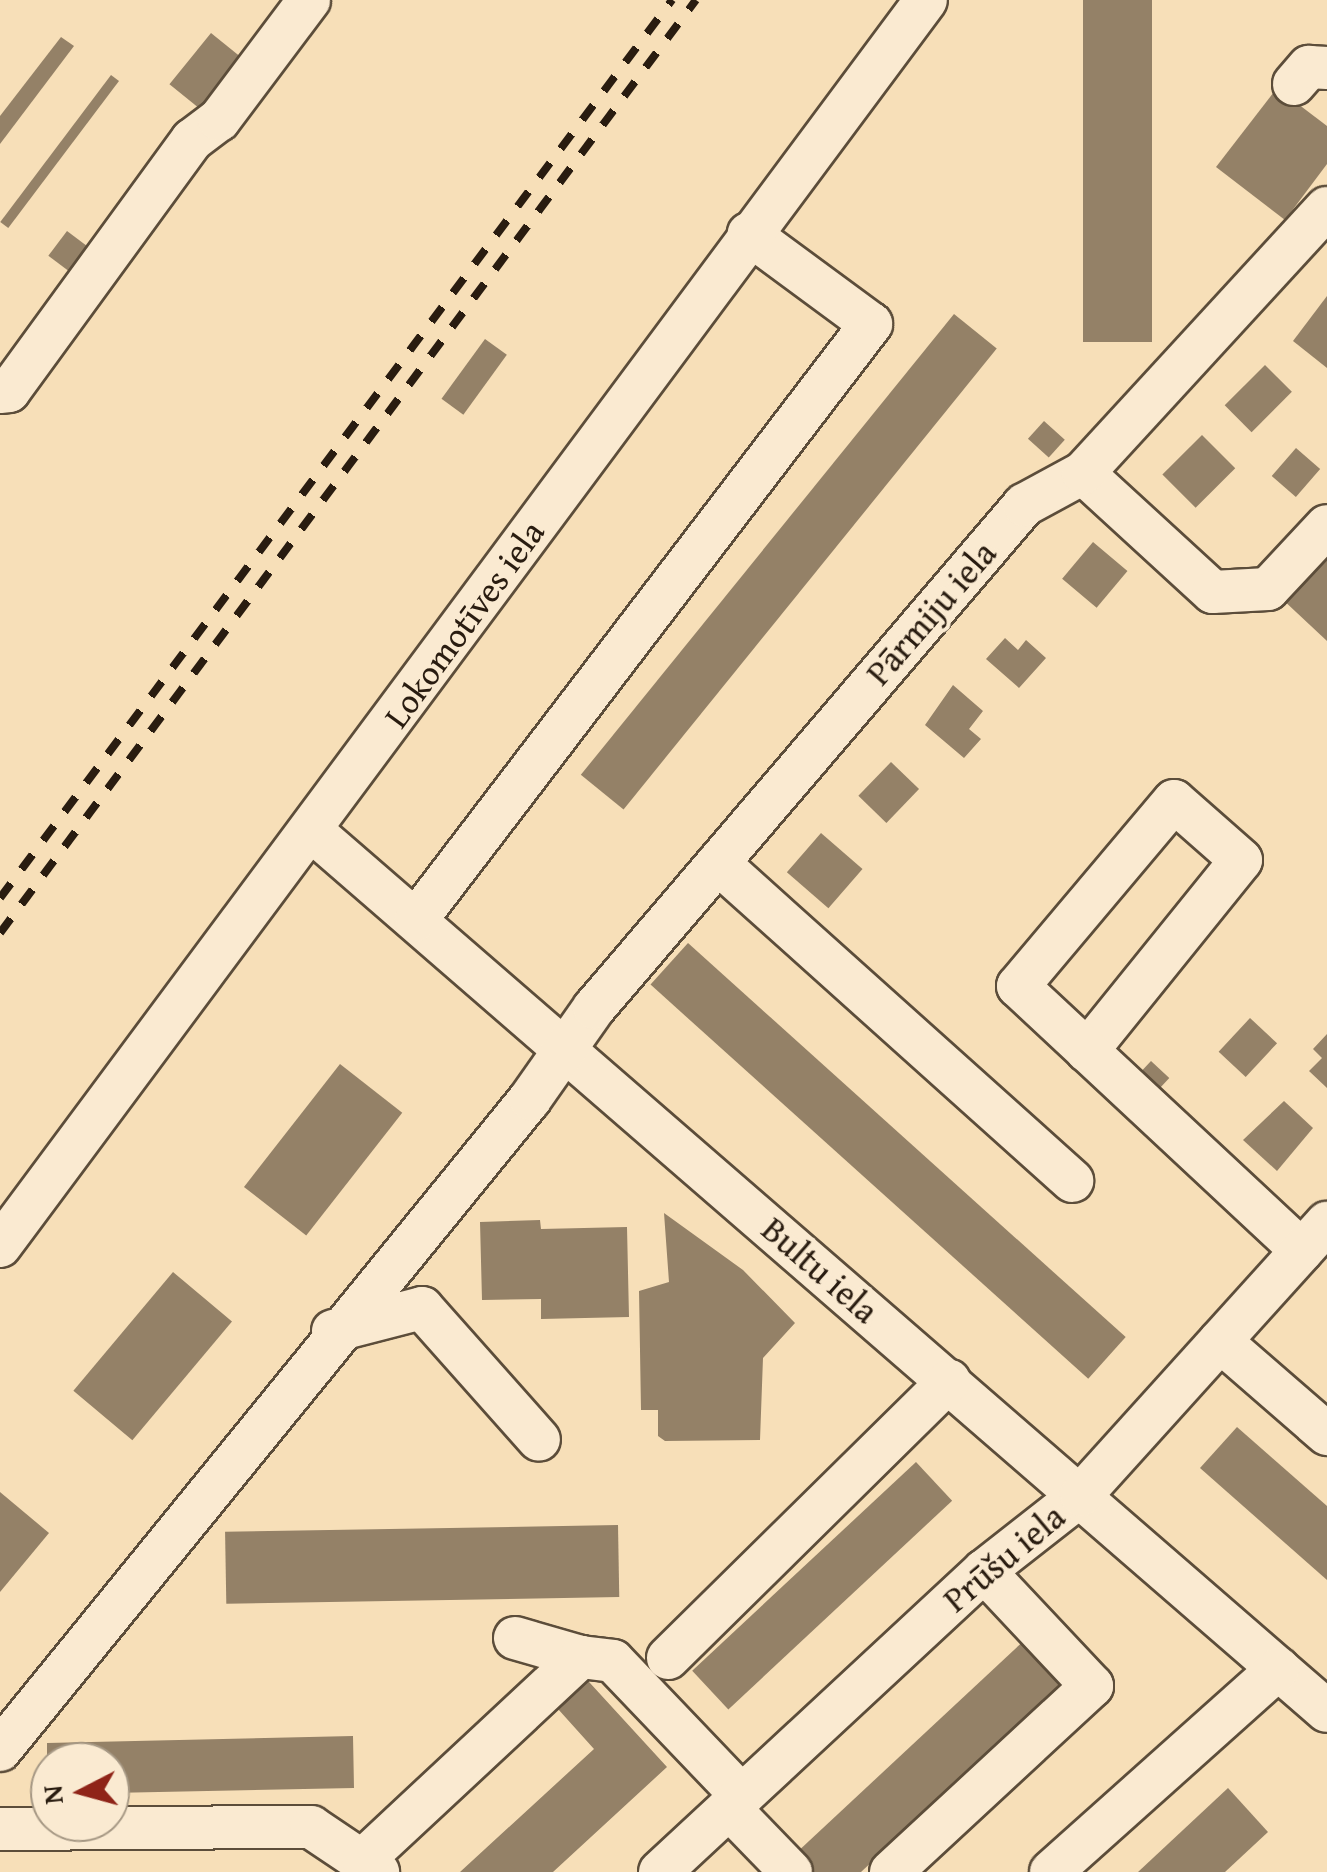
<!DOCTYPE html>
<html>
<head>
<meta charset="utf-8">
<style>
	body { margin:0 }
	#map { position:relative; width:1327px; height:1872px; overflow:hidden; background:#f7dfb8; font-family:"Gentium Book Plus",serif }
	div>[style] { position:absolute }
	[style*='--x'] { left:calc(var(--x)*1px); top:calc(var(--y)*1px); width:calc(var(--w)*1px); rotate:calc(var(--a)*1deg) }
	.building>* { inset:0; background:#948167; transform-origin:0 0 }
	.roads { filter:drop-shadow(2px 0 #5c4d3a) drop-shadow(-2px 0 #5c4d3a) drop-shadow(0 2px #5c4d3a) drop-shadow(0 -2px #5c4d3a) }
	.minor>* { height:42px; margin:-21px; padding:0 21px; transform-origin:21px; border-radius:21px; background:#faead1 }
	.rail>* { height:8px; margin-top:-4px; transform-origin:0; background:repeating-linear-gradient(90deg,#291c10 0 18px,transparent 0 36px) }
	span { translate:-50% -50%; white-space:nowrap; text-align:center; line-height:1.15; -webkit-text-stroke:8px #faead1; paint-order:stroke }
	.street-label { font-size:35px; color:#291c10 }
	.north { position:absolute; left:30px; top:1742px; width:100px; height:100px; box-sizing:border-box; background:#faead1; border:2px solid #a69884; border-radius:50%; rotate:264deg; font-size:28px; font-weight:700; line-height:40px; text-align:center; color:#291c10 }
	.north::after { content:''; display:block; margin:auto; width:35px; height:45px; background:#8f2418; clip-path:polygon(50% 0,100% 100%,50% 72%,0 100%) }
</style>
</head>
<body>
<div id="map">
	<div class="building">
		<i style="left:1083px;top:0;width:69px;height:342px"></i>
		<i style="left:211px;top:33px;width:45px;height:66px;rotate:39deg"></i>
		<i style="clip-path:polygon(61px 37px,74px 46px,0 144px,0 116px)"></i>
		<i style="left:111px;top:75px;width:10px;height:184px;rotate:37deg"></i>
		<i style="clip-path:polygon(1277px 88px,1327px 126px,1327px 164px,1285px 220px,1216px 167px)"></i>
		<i style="left:67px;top:231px;width:35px;height:31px;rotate:37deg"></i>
		<i style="clip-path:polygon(1327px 296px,1327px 368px,1293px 341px)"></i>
		<i style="left:954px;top:314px;width:55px;height:593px;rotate:39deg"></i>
		<i style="left:485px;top:339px;width:27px;height:74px;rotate:36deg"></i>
		<i style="left:1265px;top:365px;width:38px;height:57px;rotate:45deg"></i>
		<i style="left:1044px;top:421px;width:28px;height:24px;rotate:42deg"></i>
		<i style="left:1202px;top:435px;width:47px;height:56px;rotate:45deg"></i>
		<i style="left:1296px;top:448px;width:32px;height:37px;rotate:41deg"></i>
		<i style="left:1093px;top:542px;width:45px;height:48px;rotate:40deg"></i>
		<i style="clip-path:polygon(1327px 546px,1327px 641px,1280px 597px)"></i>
		<i style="clip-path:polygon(1005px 638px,1018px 650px,1026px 640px,1046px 658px,1019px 688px,986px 659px)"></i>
		<i style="clip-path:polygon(953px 685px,983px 711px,969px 729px,981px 739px,964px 758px,925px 725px)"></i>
		<i style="left:891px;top:762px;width:39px;height:47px;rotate:44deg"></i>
		<i style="left:821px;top:833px;width:55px;height:52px;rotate:41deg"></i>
		<i style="left:688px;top:943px;width:589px;height:56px;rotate:42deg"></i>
		<i style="left:1250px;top:1018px;width:37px;height:46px;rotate:43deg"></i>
		<i style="clip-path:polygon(1327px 1034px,1327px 1088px,1309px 1071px,1322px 1058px,1313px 1049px)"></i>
		<i style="left:1151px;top:1061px;width:25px;height:25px;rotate:43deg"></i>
		<i style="left:340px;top:1064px;width:79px;height:156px;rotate:38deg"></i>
		<i style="clip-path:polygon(1284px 1101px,1313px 1128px,1277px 1171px,1243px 1140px)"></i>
		<i style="clip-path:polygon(664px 1213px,743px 1270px,795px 1323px,763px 1358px,760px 1440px,665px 1441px,658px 1436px,658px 1410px,641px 1410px,639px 1291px,669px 1282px)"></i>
		<i style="clip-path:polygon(540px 1220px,541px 1229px,627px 1227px,629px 1317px,541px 1319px,541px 1299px,482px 1300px,480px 1222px)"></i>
		<i style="left:173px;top:1272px;width:77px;height:155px;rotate:40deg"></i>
		<i style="clip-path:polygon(1237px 1427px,1327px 1506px,1327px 1580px,1200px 1468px)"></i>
		<i style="left:916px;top:1462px;width:53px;height:306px;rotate:47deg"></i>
		<i style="clip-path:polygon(0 1492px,49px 1533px,0 1592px)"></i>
		<i style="left:618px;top:1525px;width:72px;height:393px;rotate:89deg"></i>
		<i style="clip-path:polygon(1029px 1636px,1069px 1678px,861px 1872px,810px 1872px,794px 1855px)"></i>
		<i style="clip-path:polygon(579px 1671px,667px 1767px,553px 1872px,460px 1872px,594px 1749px,549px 1699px)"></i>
		<i style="clip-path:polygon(353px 1736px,354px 1788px,110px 1793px,110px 1762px,47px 1762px,47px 1743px)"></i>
		<i style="clip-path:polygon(1228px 1788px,1268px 1832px,1225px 1872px,1138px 1872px)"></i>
	</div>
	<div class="roads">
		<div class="minor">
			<i style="--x:1294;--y:84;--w:23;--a:-49"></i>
			<i style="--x:1309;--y:67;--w:18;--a:3"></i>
			<i style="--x:0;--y:392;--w:9;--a:-6"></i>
			<i style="--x:9;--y:391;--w:311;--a:-53.9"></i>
			<i style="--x:192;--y:140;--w:34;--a:-37"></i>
			<i style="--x:219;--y:120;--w:150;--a:-53.1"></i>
			<i style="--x:1083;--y:473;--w:176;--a:42.5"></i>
			<i style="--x:1213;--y:592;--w:55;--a:-3.1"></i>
			<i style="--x:1268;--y:589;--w:86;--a:-46.9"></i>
			<i style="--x:312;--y:831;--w:1343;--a:40.93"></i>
			<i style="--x:718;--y:863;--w:476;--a:41.9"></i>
			<i style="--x:416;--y:920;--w:750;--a:-52.64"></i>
			<i style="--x:871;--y:324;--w:152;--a:-143.6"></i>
			<i style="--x:1087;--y:1051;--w:245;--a:-51.1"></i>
			<i style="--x:1241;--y:860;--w:89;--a:-138.6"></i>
			<i style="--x:1174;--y:801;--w:242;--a:130.1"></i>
			<i style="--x:1018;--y:986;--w:388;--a:43"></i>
			<i style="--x:0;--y:1246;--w:1552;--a:-53.38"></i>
			<i style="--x:333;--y:1331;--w:92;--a:-14.5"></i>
			<i style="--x:422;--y:1308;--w:176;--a:48.4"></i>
			<i style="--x:1220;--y:1341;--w:142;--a:41"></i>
			<i style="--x:515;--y:1638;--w:69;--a:16.1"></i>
			<i style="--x:668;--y:1658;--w:395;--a:-44.6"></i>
			<i style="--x:0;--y:1750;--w:839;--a:-50.85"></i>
			<i style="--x:530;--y:1099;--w:111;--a:-54.9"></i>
			<i style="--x:594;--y:1008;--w:662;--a:-49.47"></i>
			<i style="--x:1024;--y:505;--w:67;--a:-28.5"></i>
			<i style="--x:1083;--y:473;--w:360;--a:-47.4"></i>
			<i style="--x:729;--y:1808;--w:89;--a:45.9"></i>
			<i style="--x:0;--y:1829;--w:311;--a:-0.4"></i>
			<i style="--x:311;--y:1827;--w:81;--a:33.9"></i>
			<i style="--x:363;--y:1860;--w:298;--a:-43"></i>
			<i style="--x:581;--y:1657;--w:32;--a:7"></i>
			<i style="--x:613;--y:1661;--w:187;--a:46.3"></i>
			<i style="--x:660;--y:1872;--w:442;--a:-42.9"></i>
			<i style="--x:984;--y:1571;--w:123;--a:-38.1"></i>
			<i style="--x:1081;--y:1495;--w:367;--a:-47.9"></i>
			<i style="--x:891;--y:1872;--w:274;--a:-42.8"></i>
			<i style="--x:1092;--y:1686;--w:158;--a:-133.2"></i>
			<i style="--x:1051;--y:1872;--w:305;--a:-41.8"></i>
		</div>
	</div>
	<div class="rail">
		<i style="--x:0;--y:898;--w:1122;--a:-53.19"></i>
		<i style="--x:0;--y:933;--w:1164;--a:-53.28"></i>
	</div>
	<div class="street-label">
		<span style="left:931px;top:613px;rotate:-49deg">Pārmiju iela</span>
		<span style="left:464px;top:624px;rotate:-54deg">Lokomotīves iela</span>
		<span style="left:820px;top:1270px;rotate:41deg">Bultu iela</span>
		<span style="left:1004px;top:1558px;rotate:-40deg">Prūšu iela</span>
	</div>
	<div class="north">N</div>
</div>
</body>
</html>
